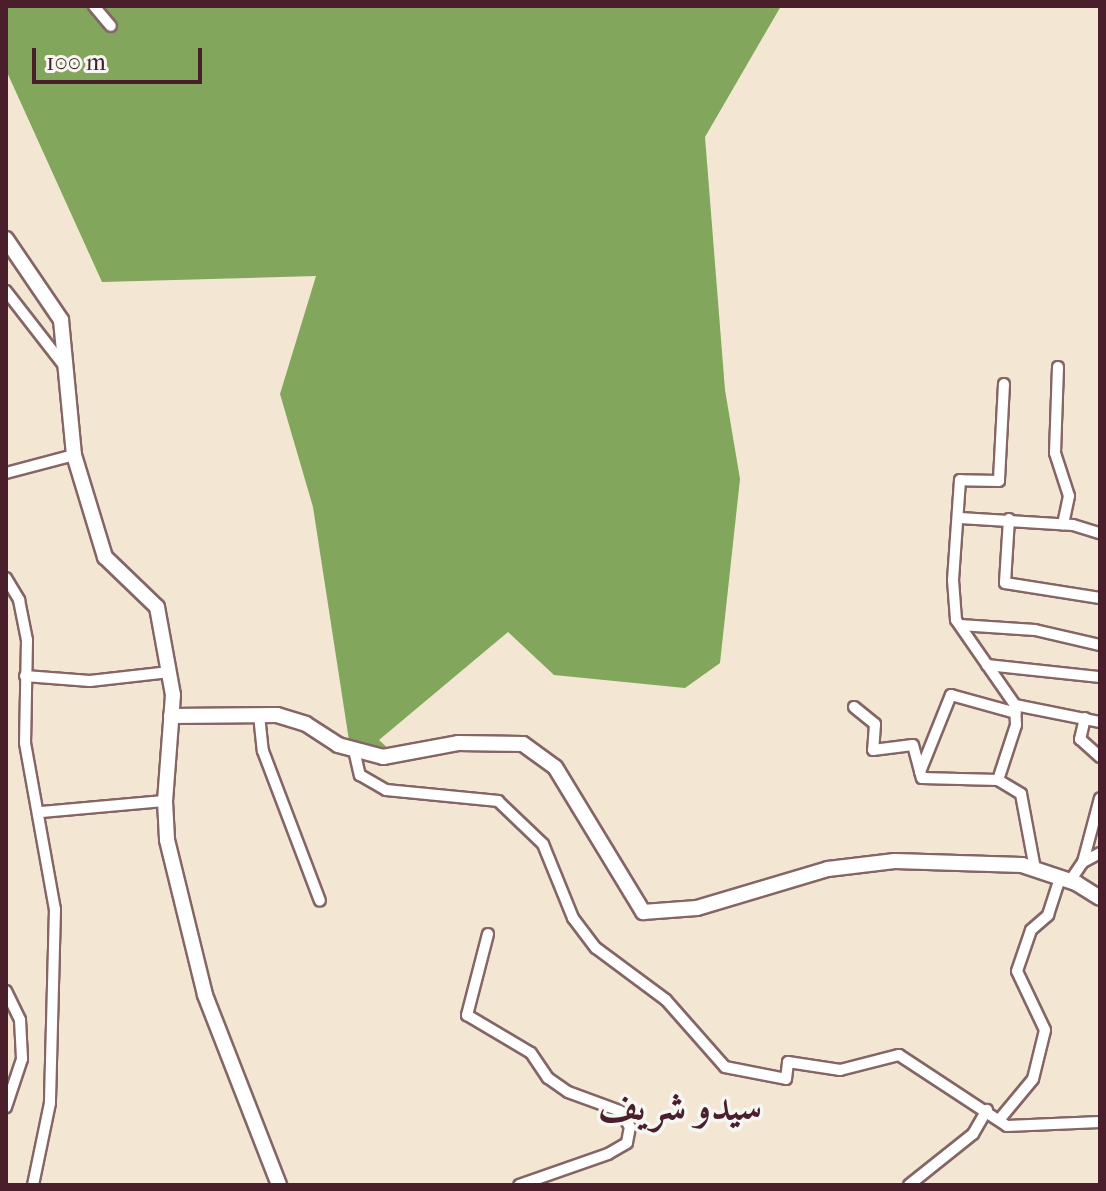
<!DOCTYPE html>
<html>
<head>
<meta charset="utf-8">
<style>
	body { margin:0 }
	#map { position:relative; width:1106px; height:1191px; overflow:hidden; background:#f3e7d3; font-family:"IM FELL French Canon",Amiri,serif }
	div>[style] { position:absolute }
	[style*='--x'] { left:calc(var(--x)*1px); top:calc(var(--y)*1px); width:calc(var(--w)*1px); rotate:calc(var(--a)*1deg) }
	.forest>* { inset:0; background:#81a65c }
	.roads { filter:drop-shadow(2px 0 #856566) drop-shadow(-2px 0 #856566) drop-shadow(0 2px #856566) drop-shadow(0 -2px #856566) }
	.street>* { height:10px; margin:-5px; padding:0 5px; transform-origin:5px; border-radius:5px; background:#fff }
	.secondary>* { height:14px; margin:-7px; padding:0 7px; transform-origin:7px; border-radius:7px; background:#fff }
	span { translate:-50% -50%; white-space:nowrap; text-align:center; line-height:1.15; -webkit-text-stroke:7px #f6f6f2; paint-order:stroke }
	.town-label { font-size:40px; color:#4a1f2b; font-weight:700 }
	.frame { position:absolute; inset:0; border:8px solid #4a1f2b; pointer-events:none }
	.scale { position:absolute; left:32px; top:48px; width:170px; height:36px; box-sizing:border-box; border:4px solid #4a1f2b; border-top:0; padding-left:10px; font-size:24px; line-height:28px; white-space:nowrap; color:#4a1f2b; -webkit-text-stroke:6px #f6f6f2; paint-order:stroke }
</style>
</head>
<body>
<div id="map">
	<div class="forest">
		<i style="clip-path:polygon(6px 6px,781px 6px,705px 137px,725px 390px,740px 479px,720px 663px,685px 688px,554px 675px,508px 632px,379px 740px,391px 751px,350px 747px,313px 507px,280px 394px,316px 276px,102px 282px,6px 70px)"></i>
	</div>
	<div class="roads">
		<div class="street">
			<i style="--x:94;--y:6;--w:26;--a:50"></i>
			<i style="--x:6;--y:291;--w:98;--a:52.1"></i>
			<i style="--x:1058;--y:367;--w:86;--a:92"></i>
			<i style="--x:1055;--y:453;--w:45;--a:72"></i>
			<i style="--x:1069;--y:496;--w:29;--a:102"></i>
			<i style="--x:1004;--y:384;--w:97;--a:93"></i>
			<i style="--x:999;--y:481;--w:39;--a:-179"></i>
			<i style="--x:960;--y:480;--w:100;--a:94"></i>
			<i style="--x:953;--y:580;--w:40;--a:85.7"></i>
			<i style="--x:956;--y:620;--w:103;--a:55.2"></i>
			<i style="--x:1015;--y:705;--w:87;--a:11.3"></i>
			<i style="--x:6;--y:473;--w:70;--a:-14.8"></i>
			<i style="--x:960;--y:518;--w:113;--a:3.5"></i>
			<i style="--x:1073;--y:525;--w:28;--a:17"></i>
			<i style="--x:1009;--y:519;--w:64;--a:93.6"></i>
			<i style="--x:1005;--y:583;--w:96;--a:9"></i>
			<i style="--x:6;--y:578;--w:26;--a:59"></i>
			<i style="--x:19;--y:600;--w:41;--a:78.7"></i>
			<i style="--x:27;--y:640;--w:103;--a:91.1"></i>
			<i style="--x:25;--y:743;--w:169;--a:79.8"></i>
			<i style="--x:55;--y:909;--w:194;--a:91.5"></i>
			<i style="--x:50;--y:1103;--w:84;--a:101.7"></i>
			<i style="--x:960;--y:625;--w:75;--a:3.8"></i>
			<i style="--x:1035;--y:630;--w:67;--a:13"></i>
			<i style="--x:987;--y:665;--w:114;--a:6.1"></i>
			<i style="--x:25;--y:676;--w:65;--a:4.4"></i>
			<i style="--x:90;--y:681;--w:80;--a:-6.5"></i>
			<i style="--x:1015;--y:705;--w:20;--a:87"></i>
			<i style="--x:1016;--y:725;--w:58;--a:108.1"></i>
			<i style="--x:998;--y:780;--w:27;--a:31"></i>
			<i style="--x:1021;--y:794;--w:76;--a:79.4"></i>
			<i style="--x:854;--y:707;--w:27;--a:39"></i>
			<i style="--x:875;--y:724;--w:26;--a:94"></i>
			<i style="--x:873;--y:750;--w:40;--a:-7.1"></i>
			<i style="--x:913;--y:745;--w:34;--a:75"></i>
			<i style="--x:922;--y:778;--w:76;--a:1.5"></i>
			<i style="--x:259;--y:715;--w:36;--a:84"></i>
			<i style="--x:263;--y:751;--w:160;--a:69.2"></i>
			<i style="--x:1085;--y:718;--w:22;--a:103"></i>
			<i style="--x:1080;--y:739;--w:27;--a:42"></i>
			<i style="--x:354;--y:750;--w:26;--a:77"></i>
			<i style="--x:360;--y:775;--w:30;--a:30"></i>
			<i style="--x:386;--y:790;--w:113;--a:5.6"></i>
			<i style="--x:498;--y:801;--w:62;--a:43.7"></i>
			<i style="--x:543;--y:844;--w:80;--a:67.9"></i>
			<i style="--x:573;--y:918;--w:38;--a:53"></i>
			<i style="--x:596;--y:948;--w:87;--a:36.6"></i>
			<i style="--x:666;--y:1000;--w:89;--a:48.6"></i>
			<i style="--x:725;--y:1067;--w:62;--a:11.1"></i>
			<i style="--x:786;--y:1079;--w:17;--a:-83"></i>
			<i style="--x:788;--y:1062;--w:53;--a:8.7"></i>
			<i style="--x:840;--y:1070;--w:61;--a:-14.3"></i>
			<i style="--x:899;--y:1055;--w:129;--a:33.3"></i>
			<i style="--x:1007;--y:1126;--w:93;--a:-2.5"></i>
			<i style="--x:920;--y:772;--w:83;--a:-68.1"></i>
			<i style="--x:951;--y:695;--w:67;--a:15.5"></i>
			<i style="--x:41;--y:812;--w:124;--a:-5.1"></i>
			<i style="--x:1083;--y:862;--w:66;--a:-75.1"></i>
			<i style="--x:1070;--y:881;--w:23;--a:-56"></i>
			<i style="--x:1083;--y:862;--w:19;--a:-28"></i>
			<i style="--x:488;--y:934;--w:84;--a:104.5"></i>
			<i style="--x:467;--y:1015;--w:74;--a:30.7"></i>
			<i style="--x:531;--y:1053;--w:30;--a:56"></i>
			<i style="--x:548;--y:1078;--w:24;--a:35"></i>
			<i style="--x:568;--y:1092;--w:55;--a:20.1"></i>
			<i style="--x:620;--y:1111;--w:19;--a:58"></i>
			<i style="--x:630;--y:1127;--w:16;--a:101"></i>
			<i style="--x:627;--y:1143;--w:22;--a:150"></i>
			<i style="--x:608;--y:1154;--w:94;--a:160.8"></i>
			<i style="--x:6;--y:991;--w:32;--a:64"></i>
			<i style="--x:20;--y:1020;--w:39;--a:87"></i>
			<i style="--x:22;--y:1059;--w:51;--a:108.4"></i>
			<i style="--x:999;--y:1120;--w:53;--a:-50.3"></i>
			<i style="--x:1033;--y:1079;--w:50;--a:-76.2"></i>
			<i style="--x:1045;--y:1030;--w:65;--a:-115.4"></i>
			<i style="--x:1017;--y:971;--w:43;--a:-71.1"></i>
			<i style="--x:1031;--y:930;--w:23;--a:-41"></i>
			<i style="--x:1048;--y:915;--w:39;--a:-72"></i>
			<i style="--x:909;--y:1185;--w:82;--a:-38.6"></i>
			<i style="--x:973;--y:1134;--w:28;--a:-60"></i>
		</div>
		<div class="secondary">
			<i style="--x:6;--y:239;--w:98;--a:55.8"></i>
			<i style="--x:61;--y:320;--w:136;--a:84.5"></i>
			<i style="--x:74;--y:455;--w:107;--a:73.1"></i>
			<i style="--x:105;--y:557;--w:72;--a:43.9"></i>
			<i style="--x:157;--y:607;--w:89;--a:79.7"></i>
			<i style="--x:173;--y:695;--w:106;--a:94.3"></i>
			<i style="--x:165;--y:801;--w:39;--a:87"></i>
			<i style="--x:167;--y:840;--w:160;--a:76.2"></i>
			<i style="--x:205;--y:995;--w:204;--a:68.7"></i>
			<i style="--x:171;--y:716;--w:106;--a:-0.5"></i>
			<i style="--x:277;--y:715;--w:30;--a:17"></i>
			<i style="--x:306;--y:724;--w:38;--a:33"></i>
			<i style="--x:338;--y:745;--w:47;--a:14.9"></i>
			<i style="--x:383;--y:757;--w:76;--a:-10.6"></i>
			<i style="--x:458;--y:743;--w:65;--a:0.9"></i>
			<i style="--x:523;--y:744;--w:39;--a:36"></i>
			<i style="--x:555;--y:767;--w:170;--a:58.7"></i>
			<i style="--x:643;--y:912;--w:54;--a:-4.2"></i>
			<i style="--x:697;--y:908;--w:137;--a:-16.6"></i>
			<i style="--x:828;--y:869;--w:67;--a:-6.8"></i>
			<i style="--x:895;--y:861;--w:127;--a:1.8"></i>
			<i style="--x:1022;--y:865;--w:57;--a:18.4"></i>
			<i style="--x:1076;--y:883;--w:28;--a:32"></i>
		</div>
	</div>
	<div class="town-label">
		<span style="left:680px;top:1106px">سيدو شريف</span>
	</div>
	<div class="frame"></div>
	<div class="scale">100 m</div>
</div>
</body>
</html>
